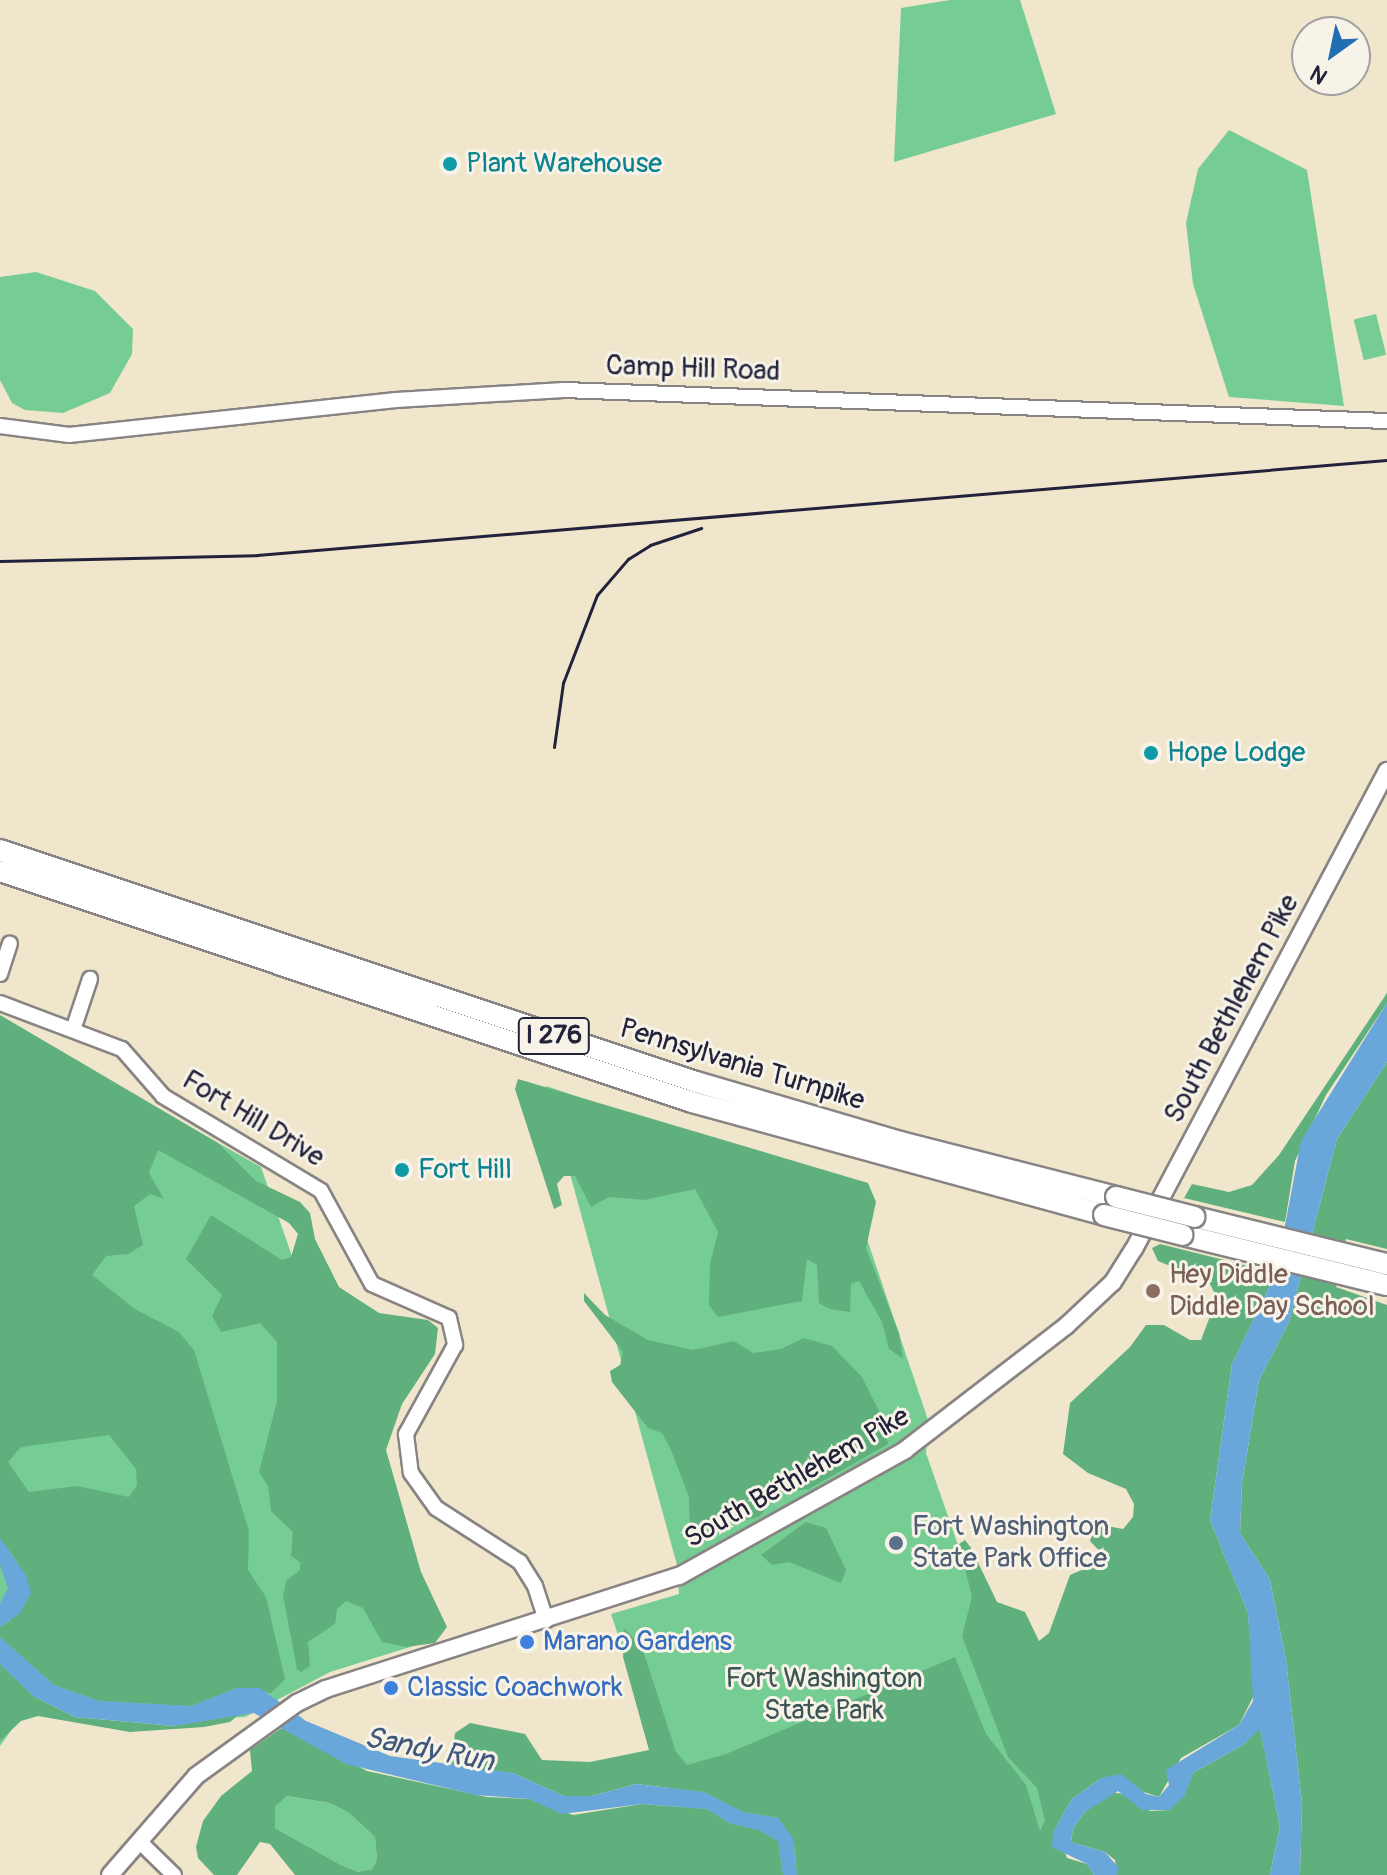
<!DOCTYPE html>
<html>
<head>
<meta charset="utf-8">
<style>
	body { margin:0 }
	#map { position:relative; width:1387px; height:1875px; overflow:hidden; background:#f0e6cc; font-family:Pangolin,sans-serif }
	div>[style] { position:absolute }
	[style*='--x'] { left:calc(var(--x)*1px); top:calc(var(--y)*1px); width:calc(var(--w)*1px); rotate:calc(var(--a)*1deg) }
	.green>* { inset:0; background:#76cd93; transform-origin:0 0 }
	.forest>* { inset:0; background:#60b07d }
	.water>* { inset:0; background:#69a7db }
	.roads { filter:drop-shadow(2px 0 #898484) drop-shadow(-2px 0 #898484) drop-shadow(0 2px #898484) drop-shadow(0 -2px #898484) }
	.minor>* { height:14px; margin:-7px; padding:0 7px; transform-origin:7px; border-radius:7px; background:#fff }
	.major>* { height:16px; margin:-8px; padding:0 8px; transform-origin:8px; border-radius:8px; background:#fff }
	.highway>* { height:20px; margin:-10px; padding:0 10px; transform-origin:10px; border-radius:10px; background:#fff }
	.rail>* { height:3px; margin:-1.5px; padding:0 1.5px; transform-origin:1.5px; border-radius:1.5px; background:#22223b }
	.bridges { filter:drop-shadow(2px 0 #898484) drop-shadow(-2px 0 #898484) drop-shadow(0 2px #898484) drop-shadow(0 -2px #898484) }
	.highway-bridge>* { height:20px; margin:-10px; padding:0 10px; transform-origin:10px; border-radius:10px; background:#fff }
	.dots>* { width:22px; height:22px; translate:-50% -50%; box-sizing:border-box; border:4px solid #f7f3e8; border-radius:50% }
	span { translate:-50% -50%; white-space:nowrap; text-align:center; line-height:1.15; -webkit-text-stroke:6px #f7f3e8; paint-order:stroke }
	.shield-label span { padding:2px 6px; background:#f7f3e8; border:2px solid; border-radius:6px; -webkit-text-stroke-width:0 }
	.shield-label { font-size:26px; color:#22223b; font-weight:700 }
	.culture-label { font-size:28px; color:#0d838f }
	.left { translate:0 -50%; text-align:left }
	.street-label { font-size:28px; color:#22223b }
	.education-label { font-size:28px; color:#785e54 }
	.service-label { font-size:28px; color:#4e5e75 }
	.shop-label { font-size:28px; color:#366cbe }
	.park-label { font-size:28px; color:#3b5555 }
	.water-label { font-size:30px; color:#3e577b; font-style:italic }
	.north { position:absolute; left:1291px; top:16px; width:80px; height:80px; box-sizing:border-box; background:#f7f3e8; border:2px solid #a29fa3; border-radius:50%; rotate:213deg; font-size:22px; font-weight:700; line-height:32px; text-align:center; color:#22223b }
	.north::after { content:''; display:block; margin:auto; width:28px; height:36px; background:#1f6fb2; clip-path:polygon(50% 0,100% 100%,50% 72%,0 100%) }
</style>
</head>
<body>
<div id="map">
	<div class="green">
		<i style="clip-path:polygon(950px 0,1020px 0,1056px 114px,894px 162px,901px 8px)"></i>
		<i style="clip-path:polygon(1229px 130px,1307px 170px,1344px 406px,1229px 397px,1193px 284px,1186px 223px,1198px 169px)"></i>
		<i style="clip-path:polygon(36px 272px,95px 291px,133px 329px,132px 354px,110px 393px,63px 413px,25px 410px,12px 403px,0 380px,0 277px)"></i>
		<i style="left:1376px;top:314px;width:42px;height:23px;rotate:76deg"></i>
		<i style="clip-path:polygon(0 1020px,261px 1167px,426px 1642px,330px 1672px,245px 1717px,188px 1719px,34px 1698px,0 1746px)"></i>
		<i style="clip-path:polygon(546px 1086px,692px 1135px,865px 1233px,928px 1420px,926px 1453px,1073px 1875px,698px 1875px,611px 1614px,679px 1594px,677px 1565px)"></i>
		<i style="clip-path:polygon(287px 1796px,330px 1803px,349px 1813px,375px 1837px,377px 1859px,372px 1869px,358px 1872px,341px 1865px,275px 1828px,275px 1807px)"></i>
	</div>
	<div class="forest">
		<i style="clip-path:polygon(1387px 993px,1387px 1003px,1326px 1095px,1295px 1161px,1285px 1222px,1184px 1198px,1192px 1184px,1229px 1192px,1252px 1185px,1279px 1155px)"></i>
		<i style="clip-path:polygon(evenodd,0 1015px,218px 1143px,256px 1181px,300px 1202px,310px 1213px,315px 1239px,339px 1287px,379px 1313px,428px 1320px,438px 1328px,435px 1354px,402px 1404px,386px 1450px,421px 1572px,447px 1627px,435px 1643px,406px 1647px,382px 1642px,363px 1608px,346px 1601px,337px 1609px,335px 1624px,308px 1642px,310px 1666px,301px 1672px,297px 1669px,283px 1596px,286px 1581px,300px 1570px,300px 1562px,291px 1556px,293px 1532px,271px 1511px,268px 1486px,259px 1472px,277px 1401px,277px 1342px,260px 1323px,221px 1332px,212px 1316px,222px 1295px,186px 1259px,211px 1215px,282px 1260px,291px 1257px,298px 1234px,289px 1223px,158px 1150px,149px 1173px,164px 1199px,150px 1194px,134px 1206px,143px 1245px,128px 1254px,106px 1256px,92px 1275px,135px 1309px,179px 1332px,194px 1350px,249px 1531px,248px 1570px,266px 1597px,285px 1679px,271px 1693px,237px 1688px,191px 1706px,99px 1701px,54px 1685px,0 1637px,0 1627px,10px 1621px,18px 1563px,0 1538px,0 1015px,109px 1435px,136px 1469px,137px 1485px,129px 1497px,77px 1486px,29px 1492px,8px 1462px,21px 1447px,109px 1435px)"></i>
		<i style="clip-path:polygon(1387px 1062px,1387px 1249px,1346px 1239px,1336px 1287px,1387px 1305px,1387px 1875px,1300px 1875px,1302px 1804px,1286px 1660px,1270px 1580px,1240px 1533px,1242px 1483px,1259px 1380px,1289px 1322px,1337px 1139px)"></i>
		<i style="clip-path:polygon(518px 1079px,868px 1183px,876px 1202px,866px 1248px,899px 1333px,903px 1359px,889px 1349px,882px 1322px,859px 1281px,851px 1284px,850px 1312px,830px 1309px,819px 1303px,817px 1265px,807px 1259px,802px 1301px,718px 1317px,709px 1305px,710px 1264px,718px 1232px,695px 1189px,644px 1200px,609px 1197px,591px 1207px,575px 1176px,564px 1176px,557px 1184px,562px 1205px,554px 1209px,515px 1089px)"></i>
		<i style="clip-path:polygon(1160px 1244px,1276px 1273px,1232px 1364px,1210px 1520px,1248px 1613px,1255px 1693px,1239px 1725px,1181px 1758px,1159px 1797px,1101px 1778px,1072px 1799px,1053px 1832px,1067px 1858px,1087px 1864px,1094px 1875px,797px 1875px,795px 1848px,778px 1818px,743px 1812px,704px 1792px,636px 1784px,592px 1796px,564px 1796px,513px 1773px,451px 1766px,455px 1733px,470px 1723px,525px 1734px,542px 1760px,590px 1762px,649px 1750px,623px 1657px,624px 1628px,642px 1647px,676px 1752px,687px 1765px,726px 1754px,955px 1657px,986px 1734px,1026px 1785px,1040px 1831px,1045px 1821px,1037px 1788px,1008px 1757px,962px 1636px,972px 1597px,959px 1544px,965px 1540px,971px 1548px,997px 1602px,1025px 1612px,1039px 1641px,1049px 1633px,1070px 1575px,1107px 1559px,1090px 1541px,1096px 1524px,1123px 1529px,1133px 1517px,1134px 1504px,1126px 1489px,1088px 1473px,1063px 1454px,1070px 1403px,1130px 1347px,1146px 1325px,1164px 1325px,1190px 1340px,1201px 1340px,1217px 1298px,1209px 1282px,1158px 1261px,1152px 1248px)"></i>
		<i style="clip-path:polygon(584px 1293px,605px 1315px,648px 1340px,693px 1350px,734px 1341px,753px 1353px,781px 1349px,804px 1338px,832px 1346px,862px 1377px,882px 1417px,888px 1444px,809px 1489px,779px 1493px,759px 1517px,690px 1532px,689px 1497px,671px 1450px,662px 1433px,648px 1428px,612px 1382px,610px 1371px,620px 1365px,623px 1352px,584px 1301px)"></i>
		<i style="clip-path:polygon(806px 1522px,826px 1528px,846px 1570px,841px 1583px,789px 1562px,772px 1565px,761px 1555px)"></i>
		<i style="clip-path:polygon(0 1664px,33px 1696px,75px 1717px,174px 1726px,241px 1713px,230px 1722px,204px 1727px,130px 1732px,38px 1716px,21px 1721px,0 1741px)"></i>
		<i style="clip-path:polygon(evenodd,283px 1727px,367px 1771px,487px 1797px,529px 1799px,573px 1815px,642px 1804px,707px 1809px,729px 1823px,759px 1830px,778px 1841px,783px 1875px,295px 1875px,270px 1844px,260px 1842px,237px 1875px,214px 1875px,198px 1858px,196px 1847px,203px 1821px,221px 1796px,252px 1771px,250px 1750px,283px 1727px,287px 1796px,330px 1803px,349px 1813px,375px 1837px,377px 1859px,372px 1869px,358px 1872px,341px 1865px,275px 1828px,275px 1807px,287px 1796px)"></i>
		<i style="clip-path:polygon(1260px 1728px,1280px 1827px,1270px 1875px,1117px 1875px,1115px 1860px,1105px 1852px,1071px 1842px,1073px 1828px,1085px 1812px,1111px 1792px,1128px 1795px,1150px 1811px,1170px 1810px,1193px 1773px,1243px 1745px)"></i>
	</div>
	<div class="water">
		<i style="clip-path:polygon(1387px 1003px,1387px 1062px,1337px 1139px,1289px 1322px,1259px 1380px,1242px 1483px,1240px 1533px,1270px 1580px,1286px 1660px,1302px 1804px,1300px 1875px,1270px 1875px,1280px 1827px,1260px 1729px,1243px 1745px,1193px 1773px,1185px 1795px,1170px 1810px,1142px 1810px,1118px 1791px,1085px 1812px,1073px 1828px,1071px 1842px,1105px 1852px,1119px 1868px,1117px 1875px,1094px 1875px,1087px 1864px,1052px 1847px,1053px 1832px,1072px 1799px,1101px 1778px,1121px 1774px,1146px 1794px,1159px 1797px,1169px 1785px,1166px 1770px,1239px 1725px,1253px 1701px,1248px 1613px,1210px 1520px,1232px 1364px,1276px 1273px,1301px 1141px)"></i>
		<i style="clip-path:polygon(0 1538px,26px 1575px,31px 1593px,20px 1613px,0 1627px,0 1603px,8px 1588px,0 1565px)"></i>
		<i style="clip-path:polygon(0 1637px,54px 1685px,99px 1701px,191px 1706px,237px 1688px,260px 1688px,306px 1721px,390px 1756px,513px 1773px,564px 1796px,592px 1796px,636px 1784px,704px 1792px,743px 1812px,778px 1818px,793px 1838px,797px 1875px,783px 1875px,778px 1841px,759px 1830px,729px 1823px,707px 1809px,642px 1804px,562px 1814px,529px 1799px,476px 1795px,346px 1764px,254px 1713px,174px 1726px,75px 1717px,33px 1696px,0 1664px)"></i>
	</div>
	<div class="roads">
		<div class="minor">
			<i style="--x:0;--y:426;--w:70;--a:7.4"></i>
			<i style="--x:69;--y:435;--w:329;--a:-6.1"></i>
			<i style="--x:396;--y:400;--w:168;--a:-3.4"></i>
			<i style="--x:564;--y:390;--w:824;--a:2.16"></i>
			<i style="--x:0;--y:974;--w:32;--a:-72"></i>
			<i style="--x:0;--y:1003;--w:130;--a:20.7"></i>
			<i style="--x:122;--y:1049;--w:62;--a:48.9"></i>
			<i style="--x:163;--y:1096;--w:184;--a:31"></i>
			<i style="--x:321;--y:1191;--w:106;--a:61.3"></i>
			<i style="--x:372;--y:1284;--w:84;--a:23.8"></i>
			<i style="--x:449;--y:1318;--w:28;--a:77"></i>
			<i style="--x:455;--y:1345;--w:102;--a:118.8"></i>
			<i style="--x:406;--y:1434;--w:39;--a:83"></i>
			<i style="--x:411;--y:1473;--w:43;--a:54.5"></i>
			<i style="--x:436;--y:1508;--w:100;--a:32.7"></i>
			<i style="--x:520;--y:1562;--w:28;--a:58"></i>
			<i style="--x:535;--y:1586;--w:36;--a:72"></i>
			<i style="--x:73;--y:1030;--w:54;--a:-71.6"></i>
			<i style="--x:139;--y:1841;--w:49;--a:44.2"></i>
		</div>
		<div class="major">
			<i style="--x:110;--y:1875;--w:131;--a:-49"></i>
			<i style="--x:196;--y:1776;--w:125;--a:-35.9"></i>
			<i style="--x:297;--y:1703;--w:32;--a:-26"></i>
			<i style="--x:326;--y:1689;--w:371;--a:-17.8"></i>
			<i style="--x:679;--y:1576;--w:259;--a:-29.1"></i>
			<i style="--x:905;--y:1450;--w:203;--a:-37.6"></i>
			<i style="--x:1066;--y:1326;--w:64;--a:-43.1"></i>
			<i style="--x:1113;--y:1282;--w:39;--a:-58"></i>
			<i style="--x:1134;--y:1249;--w:541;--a:-62.11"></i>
		</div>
		<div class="highway">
			<i style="--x:0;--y:850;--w:734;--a:18.43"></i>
			<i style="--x:696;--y:1082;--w:213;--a:16.4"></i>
			<i style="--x:900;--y:1142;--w:223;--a:14.3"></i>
			<i style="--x:0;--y:871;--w:730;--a:18.46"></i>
			<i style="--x:692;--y:1102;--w:427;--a:15.3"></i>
			<i style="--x:1195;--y:1217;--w:198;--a:13.8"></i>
			<i style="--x:1183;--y:1235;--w:210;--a:13.8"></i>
		</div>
	</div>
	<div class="rail">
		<i style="--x:0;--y:561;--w:257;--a:-1.3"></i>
		<i style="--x:257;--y:555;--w:1134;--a:-4.81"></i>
		<i style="--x:554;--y:747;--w:65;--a:-82"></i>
		<i style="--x:563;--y:683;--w:94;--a:-68.9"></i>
		<i style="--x:597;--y:595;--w:48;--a:-49.3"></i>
		<i style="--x:628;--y:559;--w:26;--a:-32"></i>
		<i style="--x:650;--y:545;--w:54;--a:-18.4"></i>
	</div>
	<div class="bridges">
		<div class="highway-bridge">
			<i style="--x:1116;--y:1197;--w:81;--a:14.2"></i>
			<i style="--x:1104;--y:1215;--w:81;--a:14.2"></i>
		</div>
	</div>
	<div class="dots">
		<i style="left:450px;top:164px;background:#0f9aa8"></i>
		<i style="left:1151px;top:753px;background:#0f9aa8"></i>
		<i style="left:402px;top:1170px;background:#0f9aa8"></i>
		<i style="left:1153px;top:1291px;background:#8d6e63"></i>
		<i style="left:896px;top:1543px;background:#5c6f8a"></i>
		<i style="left:527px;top:1642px;background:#3f7fe0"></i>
		<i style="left:391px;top:1688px;background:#3f7fe0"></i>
	</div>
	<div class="shield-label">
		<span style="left:554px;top:1036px">I 276</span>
	</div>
	<div class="culture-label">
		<span class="left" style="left:466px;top:164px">Plant Warehouse</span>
		<span class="left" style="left:1167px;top:753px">Hope Lodge</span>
		<span class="left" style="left:418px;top:1170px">Fort Hill</span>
	</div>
	<div class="street-label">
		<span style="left:693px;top:369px;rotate:2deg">Camp Hill Road</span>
		<span style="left:1232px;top:1009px;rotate:-62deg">South Bethlehem Pike</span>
		<span style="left:742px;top:1065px;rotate:17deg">Pennsylvania Turnpike</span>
		<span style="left:253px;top:1119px;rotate:31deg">Fort Hill Drive</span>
		<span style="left:797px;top:1478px;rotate:-30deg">South Bethlehem Pike</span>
	</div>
	<div class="education-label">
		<span class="left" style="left:1169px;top:1291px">Hey Diddle<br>Diddle Day School</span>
	</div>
	<div class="service-label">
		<span class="left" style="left:912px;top:1543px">Fort Washington<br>State Park Office</span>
	</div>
	<div class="shop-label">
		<span class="left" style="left:543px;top:1642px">Marano Gardens</span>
		<span class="left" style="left:407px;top:1688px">Classic Coachwork</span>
	</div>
	<div class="park-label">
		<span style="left:824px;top:1695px">Fort Washington<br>State Park</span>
	</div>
	<div class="water-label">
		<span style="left:429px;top:1750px;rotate:11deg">Sandy Run</span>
	</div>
	<div class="north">N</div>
</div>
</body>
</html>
